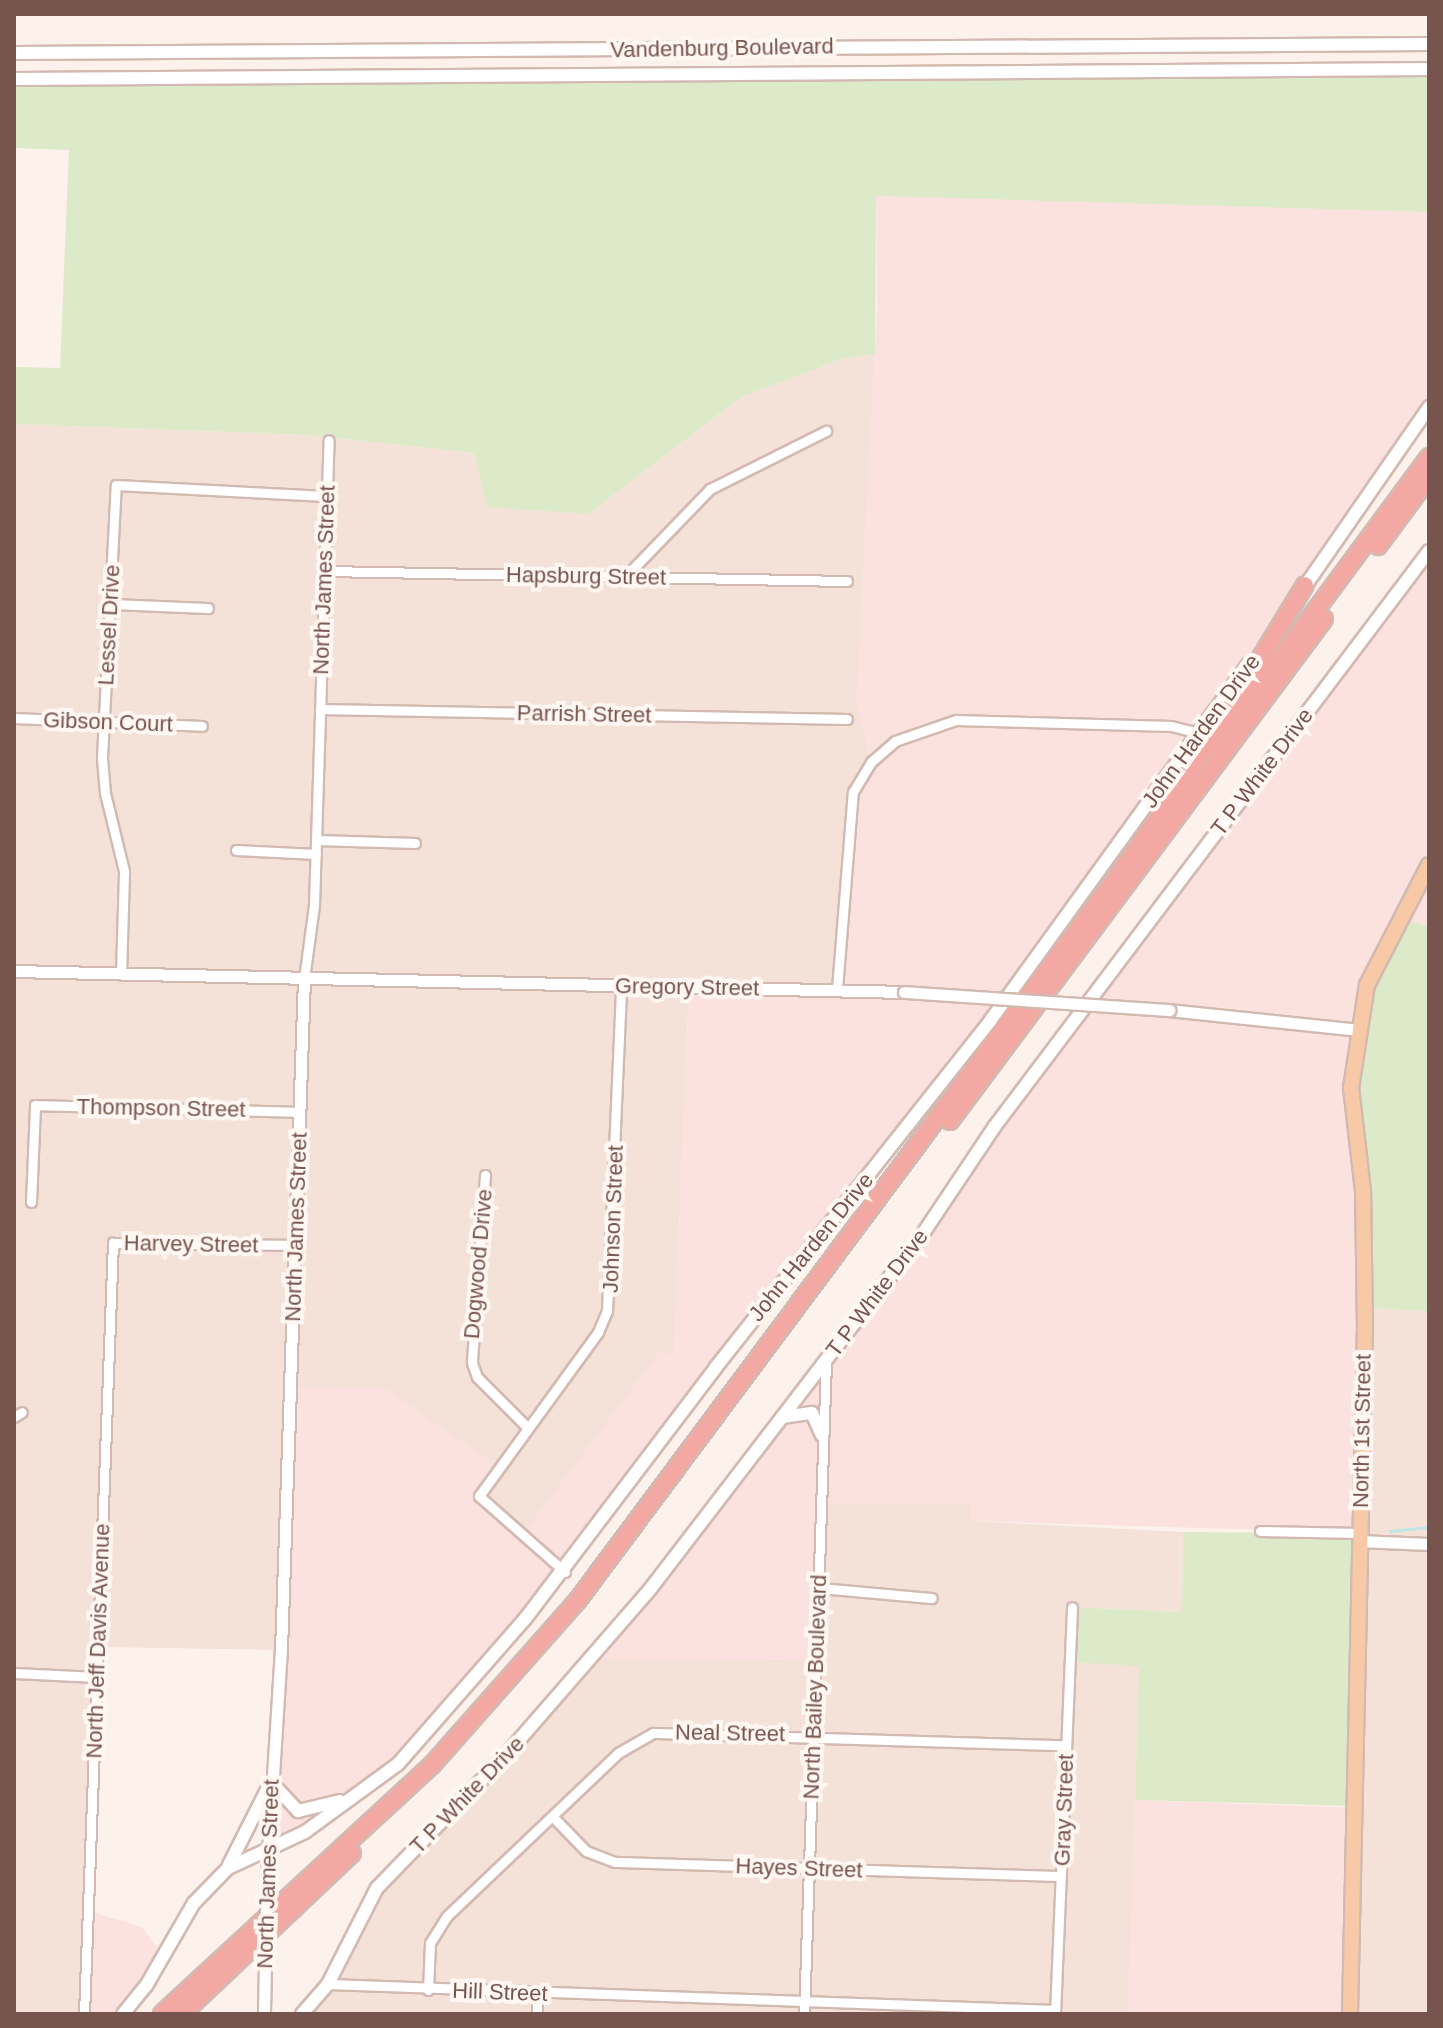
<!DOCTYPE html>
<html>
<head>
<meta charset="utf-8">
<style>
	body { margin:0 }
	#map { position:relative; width:1443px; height:2028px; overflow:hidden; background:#fcf2eb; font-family:Arial,sans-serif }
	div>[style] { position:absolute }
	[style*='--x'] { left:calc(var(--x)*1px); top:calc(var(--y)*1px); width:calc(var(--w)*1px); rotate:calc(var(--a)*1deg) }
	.residential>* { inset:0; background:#f4e2d9 }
	.commercial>* { inset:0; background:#fce2df; transform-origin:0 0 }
	.green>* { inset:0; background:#ddeac9 }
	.stream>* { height:3px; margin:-1.5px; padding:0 1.5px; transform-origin:1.5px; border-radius:1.5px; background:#bfe6e4 }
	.roads { filter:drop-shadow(2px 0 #d2bab2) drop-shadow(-2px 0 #d2bab2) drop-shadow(0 2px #d2bab2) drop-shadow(0 -2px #d2bab2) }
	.minor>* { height:9px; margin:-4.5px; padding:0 4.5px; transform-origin:4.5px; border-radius:4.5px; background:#fff }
	.tertiary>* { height:11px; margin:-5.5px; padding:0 5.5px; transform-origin:5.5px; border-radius:5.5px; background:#fff }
	.secondary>* { height:12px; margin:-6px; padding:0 6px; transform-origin:6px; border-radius:6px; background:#fff }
	.primary>* { height:14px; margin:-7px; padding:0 7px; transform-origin:7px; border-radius:7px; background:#f8c9a6 }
	.motorway>* { height:16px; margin:-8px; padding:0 8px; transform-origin:8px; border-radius:8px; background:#f4a8a4 }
	.bridges { filter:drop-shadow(2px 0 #d2bab2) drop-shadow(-2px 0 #d2bab2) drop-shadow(0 2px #d2bab2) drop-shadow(0 -2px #d2bab2) }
	.tertiary-bridge>* { height:11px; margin:-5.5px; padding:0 5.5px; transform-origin:5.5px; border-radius:5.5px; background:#fff }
	span { translate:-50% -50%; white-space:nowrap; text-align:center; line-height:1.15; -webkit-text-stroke:8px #fff7f2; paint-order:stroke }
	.street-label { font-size:22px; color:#78544e }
	.frame { position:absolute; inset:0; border:16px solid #78544e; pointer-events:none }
</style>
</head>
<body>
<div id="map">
	<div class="residential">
		<i style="clip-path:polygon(875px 354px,857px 702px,871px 762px,837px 989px,689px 987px,674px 1354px,521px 1536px,281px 1650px,98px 1647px,87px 1962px,79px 2014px,14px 2014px,14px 424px,307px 435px,474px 453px,589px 514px,741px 397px,845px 358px)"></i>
		<i style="clip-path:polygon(1365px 1308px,1429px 1311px,1429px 2014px,1350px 2014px)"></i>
		<i style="clip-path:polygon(971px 1503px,971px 1521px,1183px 1532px,1182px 1612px,1072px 1607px,1139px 1665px,1130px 2014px,302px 2014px,328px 1984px,377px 1888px,593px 1658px,817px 1660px,821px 1504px)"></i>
	</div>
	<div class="commercial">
		<i style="clip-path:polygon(876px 195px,1429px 212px,1429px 407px,1108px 859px,475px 1675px,391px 1760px,267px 1852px,290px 1386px,386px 1389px,499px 1467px,481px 1491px,521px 1536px,659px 1352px,674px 1354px,689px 987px,837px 989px,853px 792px,871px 762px,857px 702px,877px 308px)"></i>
		<i style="clip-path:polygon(1429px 551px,1429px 927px,1400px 918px,1359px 1160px,1360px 1533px,971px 1521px,970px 1503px,821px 1504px,817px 1660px,593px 1658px,815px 1377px,995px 1126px)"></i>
		<i style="left:1135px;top:1800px;width:217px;height:214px;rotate:2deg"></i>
		<i style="clip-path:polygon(89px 1911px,142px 1927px,160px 1952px,120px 2014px,85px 2014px)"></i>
	</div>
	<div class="green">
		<i style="clip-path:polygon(1429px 69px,1429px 212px,876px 196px,875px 354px,845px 358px,741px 397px,589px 514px,487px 507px,474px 453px,307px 435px,14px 424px,14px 367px,60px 368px,69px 150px,14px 148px,14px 79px)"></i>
		<i style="clip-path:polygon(1400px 918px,1429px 927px,1429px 1311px,1365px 1308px,1353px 1129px,1362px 1001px)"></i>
		<i style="clip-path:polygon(1183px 1532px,1360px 1533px,1352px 1806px,1135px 1800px,1139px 1666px,1069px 1662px,1072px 1607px,1182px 1612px)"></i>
	</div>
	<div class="stream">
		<i style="--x:1390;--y:1531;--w:39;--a:-6"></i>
	</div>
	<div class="roads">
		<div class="minor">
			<i style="--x:325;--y:571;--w:522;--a:1.1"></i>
			<i style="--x:626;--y:576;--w:121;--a:-46"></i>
			<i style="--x:710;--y:489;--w:130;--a:-26.6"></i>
			<i style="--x:111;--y:604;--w:97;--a:2.4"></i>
			<i style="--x:320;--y:709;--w:527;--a:1.09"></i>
			<i style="--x:14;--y:718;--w:188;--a:2.4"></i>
			<i style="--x:317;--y:840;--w:98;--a:1.8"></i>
			<i style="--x:236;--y:850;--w:80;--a:2.9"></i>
			<i style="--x:121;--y:974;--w:103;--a:-88.3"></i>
			<i style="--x:124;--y:871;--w:80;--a:-103.7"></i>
			<i style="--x:105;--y:793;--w:36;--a:-95"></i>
			<i style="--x:102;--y:757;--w:272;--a:-87.1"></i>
			<i style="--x:116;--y:485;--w:210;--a:3"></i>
			<i style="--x:304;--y:979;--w:75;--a:-82.3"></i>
			<i style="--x:314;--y:905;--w:465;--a:-88.2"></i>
			<i style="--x:837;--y:989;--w:198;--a:-85.4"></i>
			<i style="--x:853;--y:792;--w:35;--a:-59"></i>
			<i style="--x:871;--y:762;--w:32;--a:-41"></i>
			<i style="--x:895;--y:741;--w:65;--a:-19"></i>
			<i style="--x:956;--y:720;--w:215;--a:1.6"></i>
			<i style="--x:1171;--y:726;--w:30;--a:14"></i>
			<i style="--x:485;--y:1175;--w:188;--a:94"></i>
			<i style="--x:472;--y:1363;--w:15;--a:70"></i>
			<i style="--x:477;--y:1377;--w:71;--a:45"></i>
			<i style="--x:31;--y:1202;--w:97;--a:-87.6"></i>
			<i style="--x:35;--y:1105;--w:265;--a:1.5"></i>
			<i style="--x:14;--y:1417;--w:9;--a:-32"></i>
			<i style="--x:1260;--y:1531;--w:100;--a:1.1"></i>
			<i style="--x:565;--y:1572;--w:115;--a:-138.5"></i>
			<i style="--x:479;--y:1496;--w:203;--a:-54"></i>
			<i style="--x:598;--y:1332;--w:23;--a:-67"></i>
			<i style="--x:607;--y:1311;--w:325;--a:-87.5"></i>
			<i style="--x:819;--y:1588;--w:113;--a:5.1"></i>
			<i style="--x:14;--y:1673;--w:83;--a:2.8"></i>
			<i style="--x:553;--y:1817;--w:47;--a:45.9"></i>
			<i style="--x:586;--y:1851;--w:31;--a:21"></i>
			<i style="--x:615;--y:1862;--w:446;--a:1.8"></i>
			<i style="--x:328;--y:1984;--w:727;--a:2.05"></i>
			<i style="--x:428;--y:1990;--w:47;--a:-87.6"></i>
			<i style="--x:430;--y:1943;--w:32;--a:-58"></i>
			<i style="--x:447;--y:1916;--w:236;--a:-43.6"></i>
			<i style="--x:618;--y:1753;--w:40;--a:-29.7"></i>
			<i style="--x:653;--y:1733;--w:413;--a:1.7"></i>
			<i style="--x:84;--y:2014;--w:772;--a:-87.85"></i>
			<i style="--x:113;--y:1243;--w:183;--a:0.6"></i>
			<i style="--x:537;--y:2014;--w:21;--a:-90"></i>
			<i style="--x:804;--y:2014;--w:652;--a:-88.07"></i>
			<i style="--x:1055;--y:2014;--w:407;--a:-87.6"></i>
		</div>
		<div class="tertiary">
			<i style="--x:14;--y:971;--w:890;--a:1.35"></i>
			<i style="--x:1169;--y:1010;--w:191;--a:6"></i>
			<i style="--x:1359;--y:1541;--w:70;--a:2.5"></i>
			<i style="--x:267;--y:1871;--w:221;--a:-86.4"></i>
			<i style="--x:281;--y:1650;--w:671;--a:-88.04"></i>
		</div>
		<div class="secondary">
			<i style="--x:14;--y:53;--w:1415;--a:-0.36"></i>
			<i style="--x:14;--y:79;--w:1415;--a:-0.4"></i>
			<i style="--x:1301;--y:592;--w:225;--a:-55.3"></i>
			<i style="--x:782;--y:1417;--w:30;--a:-8"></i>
			<i style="--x:812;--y:1413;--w:24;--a:66"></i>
			<i style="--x:271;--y:1782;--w:40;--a:47"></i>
			<i style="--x:298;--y:1811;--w:43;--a:-13.4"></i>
			<i style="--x:229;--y:1865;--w:93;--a:-63.2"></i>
			<i style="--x:123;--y:2014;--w:36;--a:-51"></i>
			<i style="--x:146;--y:1986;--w:96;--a:-60"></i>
			<i style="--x:194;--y:1903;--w:49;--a:-45.8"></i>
			<i style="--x:228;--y:1868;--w:85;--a:-25.1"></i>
			<i style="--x:305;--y:1832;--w:115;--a:-36.2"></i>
			<i style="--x:398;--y:1764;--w:193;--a:-48.8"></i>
			<i style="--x:525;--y:1619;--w:316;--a:-52.8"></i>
			<i style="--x:716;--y:1367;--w:441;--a:-51.6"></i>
			<i style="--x:990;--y:1021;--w:440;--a:-54.1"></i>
			<i style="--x:302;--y:2014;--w:40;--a:-49"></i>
			<i style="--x:328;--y:1984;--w:108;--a:-63"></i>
			<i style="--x:377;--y:1888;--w:185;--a:-45.9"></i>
			<i style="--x:506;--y:1755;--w:221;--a:-49"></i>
			<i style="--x:651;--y:1588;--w:441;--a:-52.5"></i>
			<i style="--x:920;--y:1238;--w:135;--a:-56.2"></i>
			<i style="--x:995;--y:1126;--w:720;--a:-52.96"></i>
		</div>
		<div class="primary">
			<i style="--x:1350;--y:2014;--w:685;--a:-88.75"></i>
			<i style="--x:1365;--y:1329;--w:138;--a:-90.8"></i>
			<i style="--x:1363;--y:1191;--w:104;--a:-96.6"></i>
			<i style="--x:1351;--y:1088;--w:104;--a:-81.2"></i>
			<i style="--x:1367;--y:985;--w:135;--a:-62.7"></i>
		</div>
		<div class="motorway">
			<i style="--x:1378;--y:546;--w:86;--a:-53.5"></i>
			<i style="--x:1229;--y:710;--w:146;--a:-58.7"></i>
			<i style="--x:950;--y:1121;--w:626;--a:-53.31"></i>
			<i style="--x:162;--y:2014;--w:367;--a:-42.7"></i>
			<i style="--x:432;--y:1765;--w:220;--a:-48.5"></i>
			<i style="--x:578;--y:1600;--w:902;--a:-53.3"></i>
			<i style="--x:1117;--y:877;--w:148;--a:-55.5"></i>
			<i style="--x:1201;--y:755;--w:79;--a:-49.1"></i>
			<i style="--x:1253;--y:695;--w:296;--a:-53.5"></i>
			<i style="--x:182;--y:2014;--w:234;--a:-43.4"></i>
		</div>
	</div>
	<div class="bridges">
		<div class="tertiary-bridge">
			<i style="--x:904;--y:992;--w:266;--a:3.9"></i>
			<i style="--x:264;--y:2012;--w:141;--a:-88.8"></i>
		</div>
	</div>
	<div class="street-label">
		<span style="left:722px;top:48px;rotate:-1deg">Vandenburg Boulevard</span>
		<span style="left:586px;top:576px;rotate:1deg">Hapsburg Street</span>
		<span style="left:324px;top:580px;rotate:-88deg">North James Street</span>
		<span style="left:109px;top:625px;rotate:-87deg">Lessel Drive</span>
		<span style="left:584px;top:714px;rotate:1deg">Parrish Street</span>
		<span style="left:108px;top:722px;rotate:2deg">Gibson Court</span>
		<span style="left:1201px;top:731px;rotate:-54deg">John Harden Drive</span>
		<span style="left:1262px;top:772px;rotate:-53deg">T P White Drive</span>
		<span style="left:687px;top:987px;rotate:1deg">Gregory Street</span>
		<span style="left:161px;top:1108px;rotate:1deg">Thompson Street</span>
		<span style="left:613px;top:1219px;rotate:-88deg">Johnson Street</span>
		<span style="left:296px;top:1227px;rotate:-88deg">North James Street</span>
		<span style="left:191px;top:1244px;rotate:1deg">Harvey Street</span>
		<span style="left:811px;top:1247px;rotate:-51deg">John Harden Drive</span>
		<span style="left:478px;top:1264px;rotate:-85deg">Dogwood Drive</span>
		<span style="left:877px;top:1293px;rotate:-53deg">T P White Drive</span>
		<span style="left:1362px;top:1431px;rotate:-89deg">North 1st Street</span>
		<span style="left:98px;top:1641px;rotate:-88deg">North Jeff Davis Avenue</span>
		<span style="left:815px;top:1687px;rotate:-88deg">North Bailey Boulevard</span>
		<span style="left:730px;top:1733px;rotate:1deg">Neal Street</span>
		<span style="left:467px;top:1795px;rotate:-46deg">T P White Drive</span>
		<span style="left:1064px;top:1810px;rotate:-88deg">Gray Street</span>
		<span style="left:799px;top:1868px;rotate:2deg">Hayes Street</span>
		<span style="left:268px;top:1874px;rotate:-88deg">North James Street</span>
		<span style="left:500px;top:1992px;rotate:2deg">Hill Street</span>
	</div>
	<div class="frame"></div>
</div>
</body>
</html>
